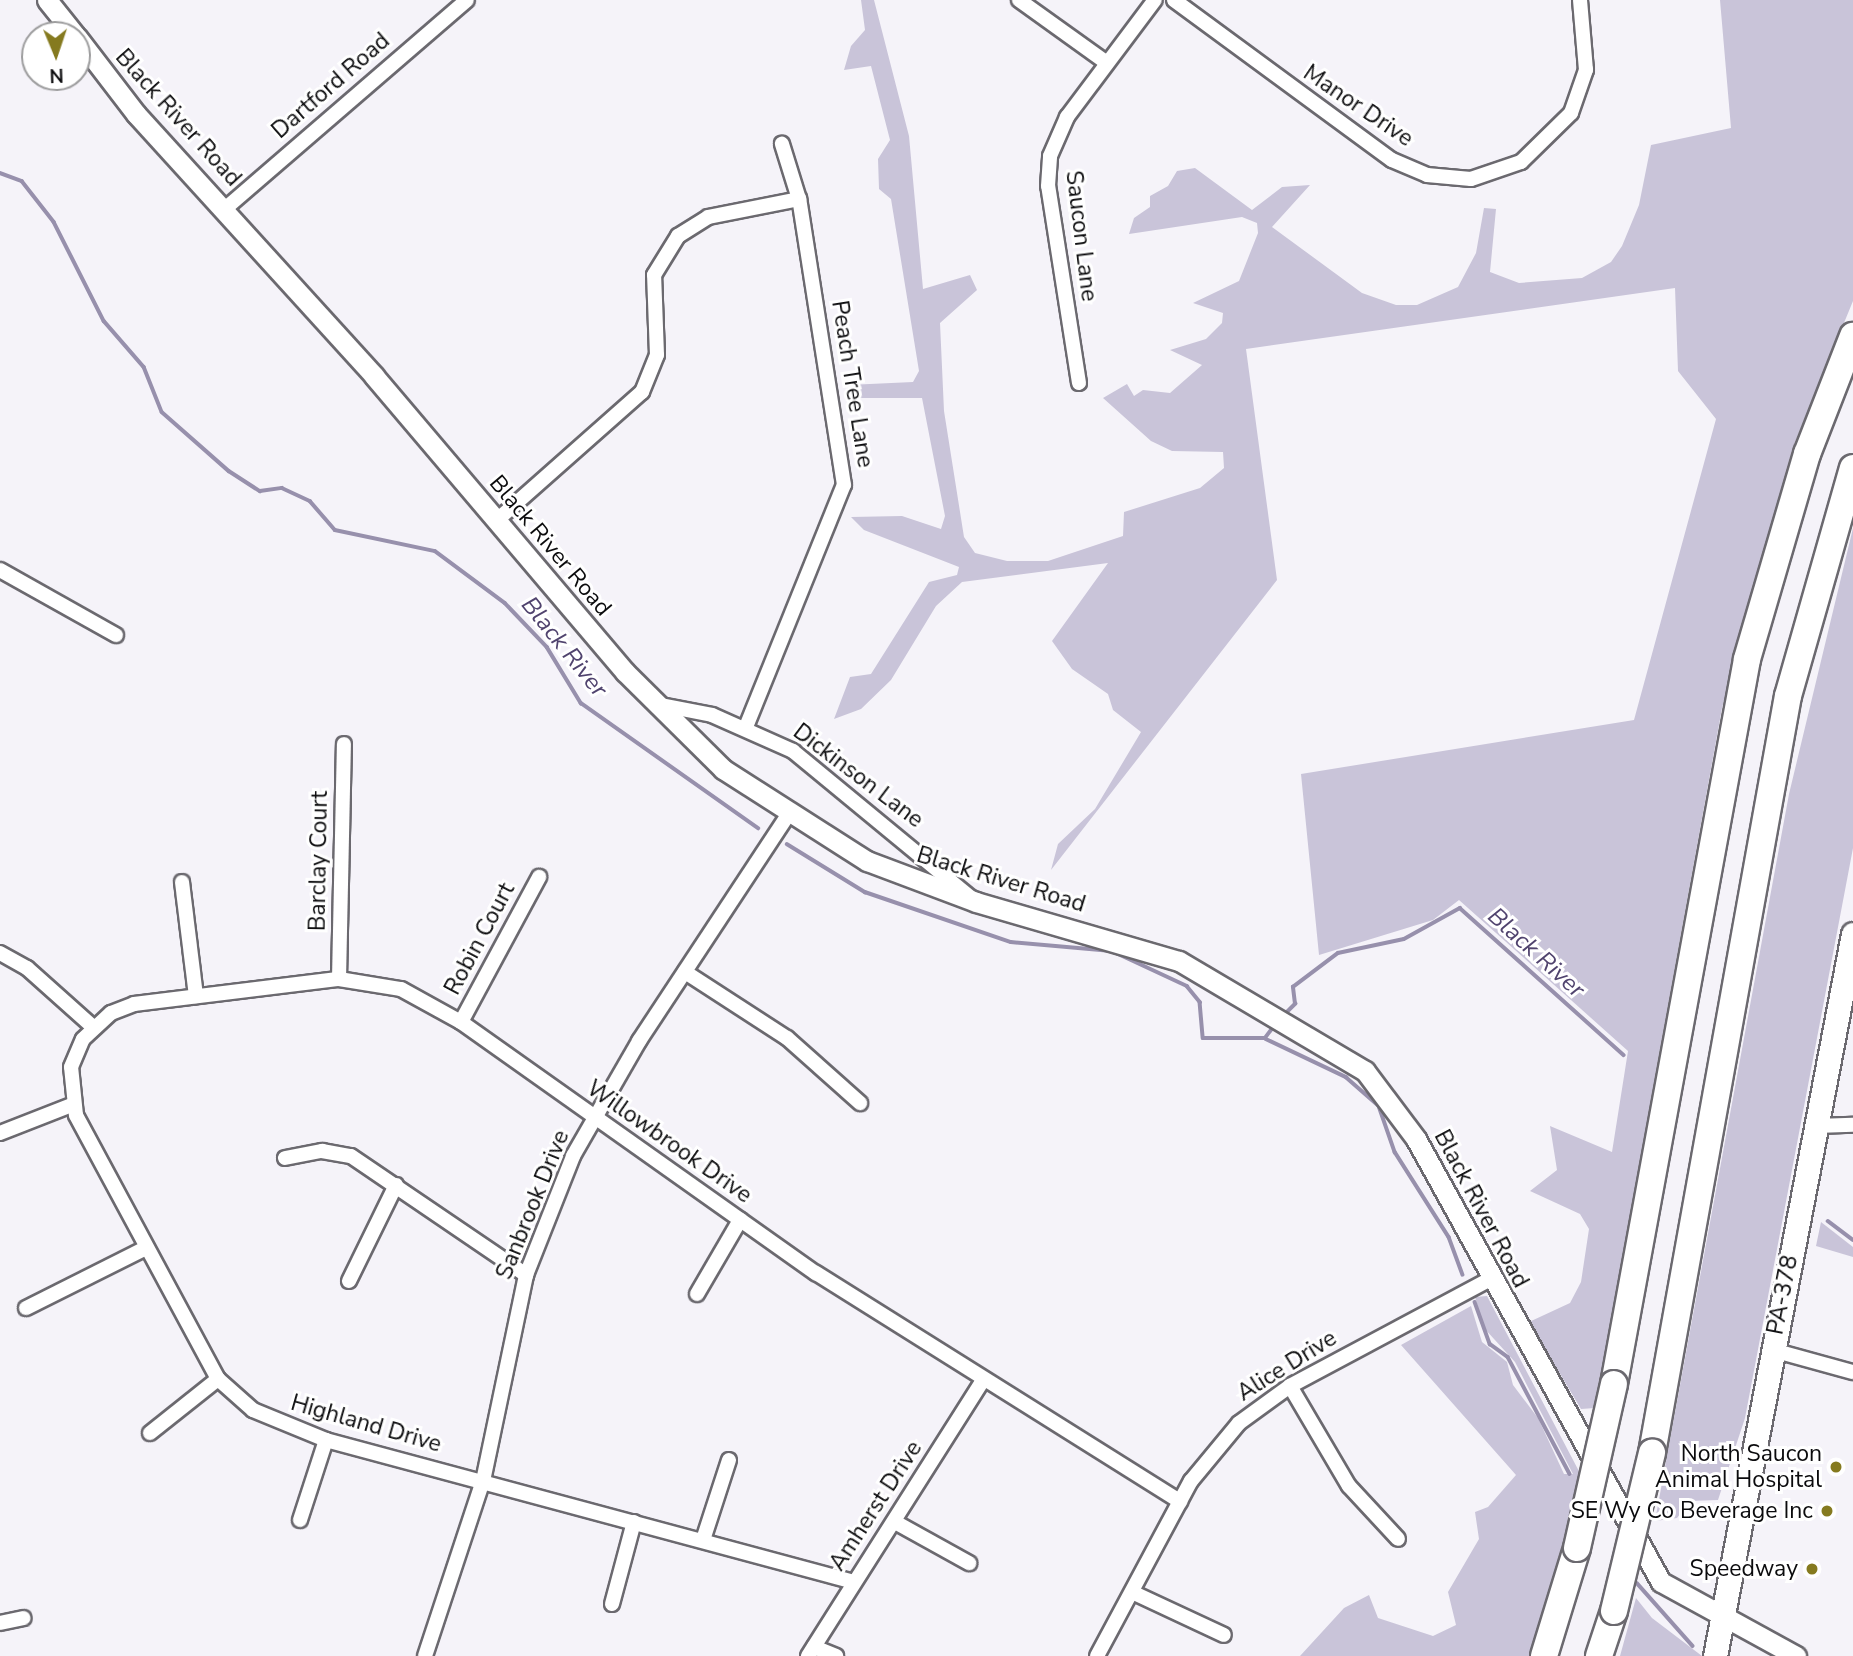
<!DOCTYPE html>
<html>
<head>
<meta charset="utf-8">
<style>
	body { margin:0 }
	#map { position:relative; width:1853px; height:1656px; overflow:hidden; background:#f5f3f9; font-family:"Nunito Sans",sans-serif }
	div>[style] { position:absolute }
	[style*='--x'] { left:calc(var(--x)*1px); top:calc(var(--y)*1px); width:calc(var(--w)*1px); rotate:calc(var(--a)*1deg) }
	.green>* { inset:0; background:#c9c4d9 }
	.stream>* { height:3.5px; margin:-1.75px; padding:0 1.75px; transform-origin:1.75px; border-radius:1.75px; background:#9790ac }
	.roads { filter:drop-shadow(2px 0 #6b696f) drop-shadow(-2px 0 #6b696f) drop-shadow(0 2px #6b696f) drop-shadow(0 -2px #6b696f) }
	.street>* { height:14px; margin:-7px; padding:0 7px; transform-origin:7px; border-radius:7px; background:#fff }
	.secondary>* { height:19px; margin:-9.5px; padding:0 9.5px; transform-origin:9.5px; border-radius:9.5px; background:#fff }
	.primary>* { height:23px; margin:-11.5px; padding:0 11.5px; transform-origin:11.5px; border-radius:11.5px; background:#fff }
	.highway>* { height:26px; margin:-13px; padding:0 13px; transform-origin:13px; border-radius:13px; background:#fff }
	.bridges { filter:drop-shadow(2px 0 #6b696f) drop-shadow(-2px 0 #6b696f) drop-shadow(0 2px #6b696f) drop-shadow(0 -2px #6b696f) }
	.highway-bridge>* { height:26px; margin:-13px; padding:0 13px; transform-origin:13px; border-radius:13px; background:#fff }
	.dots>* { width:19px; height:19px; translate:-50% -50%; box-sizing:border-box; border:4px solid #fff; border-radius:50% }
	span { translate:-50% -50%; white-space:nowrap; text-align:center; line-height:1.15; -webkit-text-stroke:6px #fff; paint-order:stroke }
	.street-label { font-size:23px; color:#0b0b0d }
	.poi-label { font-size:23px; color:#0b0b0d }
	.right { translate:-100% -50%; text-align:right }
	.water-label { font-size:24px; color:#50436e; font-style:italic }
	.north { position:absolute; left:21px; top:21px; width:70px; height:70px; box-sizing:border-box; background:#fff; border:2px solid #9d9d9e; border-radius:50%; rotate:178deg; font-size:19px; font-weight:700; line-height:28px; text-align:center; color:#0b0b0d }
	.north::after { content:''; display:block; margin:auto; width:24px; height:32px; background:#857a1f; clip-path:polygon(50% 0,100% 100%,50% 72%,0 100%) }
</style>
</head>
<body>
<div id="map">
	<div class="green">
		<i style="clip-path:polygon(861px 0,874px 0,909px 136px,923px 289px,970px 275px,977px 290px,940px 323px,944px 411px,964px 537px,975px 553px,1007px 561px,1048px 561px,1123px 536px,1124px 512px,1200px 488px,1224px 468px,1223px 452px,1172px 451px,1151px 441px,1103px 398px,1127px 384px,1134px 396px,1143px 390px,1170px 393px,1202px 365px,1170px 350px,1206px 339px,1222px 323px,1223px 313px,1193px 303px,1239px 281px,1258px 233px,1257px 223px,1242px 217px,1129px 234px,1134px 218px,1150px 207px,1150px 196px,1168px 186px,1177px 171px,1195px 168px,1252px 210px,1282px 187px,1310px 185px,1272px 227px,1362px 293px,1396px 305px,1417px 305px,1458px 287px,1476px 253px,1484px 208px,1496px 209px,1490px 272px,1519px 283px,1582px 278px,1611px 262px,1622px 246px,1639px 205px,1651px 145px,1731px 128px,1720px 0,1853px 0,1853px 301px,1793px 447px,1722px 708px,1595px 1408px,1581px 1409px,1529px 1322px,1570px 1303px,1581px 1282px,1589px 1229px,1580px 1214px,1530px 1191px,1557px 1170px,1550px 1126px,1612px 1152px,1628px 1051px,1459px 900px,1433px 920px,1319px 955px,1301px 774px,1634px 720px,1716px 419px,1678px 371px,1675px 288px,1246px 349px,1277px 580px,1051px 870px,1058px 844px,1095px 809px,1141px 732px,1113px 710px,1108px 694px,1072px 669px,1052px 641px,1108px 563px,962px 582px,936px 606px,891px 680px,861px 709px,834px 719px,850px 677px,871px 674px,929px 582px,957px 575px,959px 567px,864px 530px,851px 517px,902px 516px,941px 529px,945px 516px,922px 398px,846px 398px,848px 385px,913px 382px,919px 371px,891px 199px,879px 189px,878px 159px,890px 140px,871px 66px,844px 70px,851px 46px,865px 30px)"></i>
		<i style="clip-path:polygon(1853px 528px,1853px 848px,1745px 1418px,1718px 1500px,1690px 1501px,1677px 1518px,1655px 1521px,1789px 794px)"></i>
		<i style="clip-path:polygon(1821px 1222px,1853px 1247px,1853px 1257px,1816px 1246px)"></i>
		<i style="clip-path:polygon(1487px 1296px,1582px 1477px,1530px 1656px,1300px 1656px,1344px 1608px,1369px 1595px,1378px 1618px,1433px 1636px,1456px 1625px,1448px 1592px,1479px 1539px,1475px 1512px,1488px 1507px,1516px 1475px,1401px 1345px,1471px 1306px,1482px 1342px,1507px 1362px,1513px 1385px,1538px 1418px,1564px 1474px,1573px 1474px,1515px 1362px,1484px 1328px,1475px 1297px)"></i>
		<i style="clip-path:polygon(1636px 1598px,1652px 1618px,1702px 1656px,1620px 1656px)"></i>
	</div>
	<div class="stream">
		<i style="--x:0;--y:173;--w:23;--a:20"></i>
		<i style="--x:22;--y:181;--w:52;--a:52"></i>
		<i style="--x:54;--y:222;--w:111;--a:63.2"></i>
		<i style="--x:104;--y:321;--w:61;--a:49"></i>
		<i style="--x:144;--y:367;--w:48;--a:68.2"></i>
		<i style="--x:162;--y:412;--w:89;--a:41.4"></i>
		<i style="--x:229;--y:471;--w:37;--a:33"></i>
		<i style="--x:260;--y:491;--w:22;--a:-8"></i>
		<i style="--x:282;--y:488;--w:31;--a:25"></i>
		<i style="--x:310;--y:501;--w:38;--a:49"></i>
		<i style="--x:335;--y:530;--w:102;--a:11.9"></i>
		<i style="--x:435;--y:551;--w:87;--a:36.6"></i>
		<i style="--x:505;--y:603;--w:61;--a:46.3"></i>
		<i style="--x:547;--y:647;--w:66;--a:58.7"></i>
		<i style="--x:581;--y:703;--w:217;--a:35.2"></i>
		<i style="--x:787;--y:844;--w:92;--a:31.6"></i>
		<i style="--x:865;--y:892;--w:154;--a:18.9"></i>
		<i style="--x:1011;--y:942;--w:101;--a:5.1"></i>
		<i style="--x:1112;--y:951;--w:83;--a:25"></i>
		<i style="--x:1187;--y:986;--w:21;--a:51"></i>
		<i style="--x:1200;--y:1002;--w:36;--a:85"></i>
		<i style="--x:1203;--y:1038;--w:62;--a:0"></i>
		<i style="--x:1265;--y:1038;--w:15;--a:-53"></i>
		<i style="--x:1284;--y:1015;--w:16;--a:-45"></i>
		<i style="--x:1295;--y:1004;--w:17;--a:-97"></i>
		<i style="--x:1293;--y:987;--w:56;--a:-37.1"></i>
		<i style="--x:1338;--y:953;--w:67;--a:-12"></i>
		<i style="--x:1404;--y:939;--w:64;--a:-29"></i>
		<i style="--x:1460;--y:908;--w:220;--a:41.9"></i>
		<i style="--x:1266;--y:1039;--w:89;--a:25.4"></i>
		<i style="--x:1346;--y:1077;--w:44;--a:41.3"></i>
		<i style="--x:1379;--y:1106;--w:49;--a:70.8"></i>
		<i style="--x:1395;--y:1152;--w:101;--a:57.6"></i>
		<i style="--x:1449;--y:1237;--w:40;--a:69.8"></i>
		<i style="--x:1828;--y:1221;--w:31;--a:37"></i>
		<i style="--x:1475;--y:1302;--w:45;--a:70.3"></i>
		<i style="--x:1490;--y:1344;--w:22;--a:36"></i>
		<i style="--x:1508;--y:1357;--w:132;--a:62.1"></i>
		<i style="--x:1637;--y:1583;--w:84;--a:48.4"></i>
	</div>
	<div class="roads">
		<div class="street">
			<i style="--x:1019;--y:0;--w:108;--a:35.6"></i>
			<i style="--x:1174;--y:0;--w:270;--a:36.3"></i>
			<i style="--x:1392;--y:160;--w:38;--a:23"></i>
			<i style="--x:1427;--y:175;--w:44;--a:5.2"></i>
			<i style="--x:1471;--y:179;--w:53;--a:-18.8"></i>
			<i style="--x:1521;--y:162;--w:70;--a:-44.4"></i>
			<i style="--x:1571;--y:113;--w:46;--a:-70.8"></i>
			<i style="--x:1586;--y:70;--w:70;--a:-94.9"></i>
			<i style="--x:226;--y:208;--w:318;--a:-40.8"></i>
			<i style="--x:1079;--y:383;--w:199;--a:-98.9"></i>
			<i style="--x:1048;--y:186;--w:30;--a:-86"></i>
			<i style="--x:1050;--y:156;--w:43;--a:-66.4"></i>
			<i style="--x:1067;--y:117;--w:146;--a:-53.1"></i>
			<i style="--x:496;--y:521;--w:195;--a:-41.5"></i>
			<i style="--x:642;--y:392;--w:40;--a:-68"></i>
			<i style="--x:657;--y:355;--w:80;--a:-92.1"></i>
			<i style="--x:654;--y:275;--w:46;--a:-58.4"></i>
			<i style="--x:678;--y:236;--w:36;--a:-32"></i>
			<i style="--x:708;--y:217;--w:93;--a:-11.2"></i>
			<i style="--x:0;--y:570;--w:133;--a:29.3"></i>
			<i style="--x:656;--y:704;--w:57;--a:11.1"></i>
			<i style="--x:712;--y:715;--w:89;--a:24"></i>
			<i style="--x:793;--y:751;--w:236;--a:39.5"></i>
			<i style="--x:746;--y:727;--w:261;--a:-68"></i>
			<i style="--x:844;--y:485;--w:290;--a:-98.9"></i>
			<i style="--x:799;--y:199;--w:58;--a:-107.2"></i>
			<i style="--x:182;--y:882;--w:115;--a:83"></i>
			<i style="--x:0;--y:953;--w:31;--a:29"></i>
			<i style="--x:27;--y:968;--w:89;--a:41.8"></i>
			<i style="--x:685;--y:972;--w:121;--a:32.9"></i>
			<i style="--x:787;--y:1038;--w:98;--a:41.7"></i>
			<i style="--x:339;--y:979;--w:235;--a:-88.8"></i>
			<i style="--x:461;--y:1022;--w:165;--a:-61.7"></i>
			<i style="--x:1816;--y:1126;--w:37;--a:-2"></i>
			<i style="--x:0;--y:1133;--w:79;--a:-21.4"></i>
			<i style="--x:285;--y:1158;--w:38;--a:-11"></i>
			<i style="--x:322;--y:1151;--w:29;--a:10"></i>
			<i style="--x:351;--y:1156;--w:212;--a:34.2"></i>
			<i style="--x:349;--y:1281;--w:107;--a:-63.9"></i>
			<i style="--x:697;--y:1294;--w:86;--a:-59.8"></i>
			<i style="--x:26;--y:1308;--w:134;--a:-26.6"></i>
			<i style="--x:1773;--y:1350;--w:83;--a:15.4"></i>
			<i style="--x:1290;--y:1386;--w:116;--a:59.5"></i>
			<i style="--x:1349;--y:1486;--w:72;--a:47.2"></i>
			<i style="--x:150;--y:1433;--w:87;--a:-38.5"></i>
			<i style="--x:300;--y:1520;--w:84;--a:-72"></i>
			<i style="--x:895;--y:1522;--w:85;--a:29"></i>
			<i style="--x:703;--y:1540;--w:84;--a:-72"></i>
			<i style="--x:854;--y:1582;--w:547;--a:-164.95"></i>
			<i style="--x:326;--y:1440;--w:79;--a:-157.7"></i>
			<i style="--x:253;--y:1410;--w:47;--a:-138.5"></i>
			<i style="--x:218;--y:1379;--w:300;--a:-118.3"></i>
			<i style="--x:76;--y:1115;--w:48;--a:-95.9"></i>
			<i style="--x:71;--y:1067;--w:30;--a:-67"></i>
			<i style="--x:83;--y:1039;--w:38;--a:-43"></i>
			<i style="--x:111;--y:1013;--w:25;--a:-21"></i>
			<i style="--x:134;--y:1004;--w:207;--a:-7"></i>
			<i style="--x:339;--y:979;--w:63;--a:9.2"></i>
			<i style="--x:401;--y:989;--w:68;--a:28.8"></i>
			<i style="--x:461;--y:1022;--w:435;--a:35.3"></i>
			<i style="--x:816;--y:1273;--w:430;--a:32.1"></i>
			<i style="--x:1134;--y:1593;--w:99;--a:25"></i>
			<i style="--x:612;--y:1604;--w:85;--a:-75"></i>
			<i style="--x:0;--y:1623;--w:24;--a:-12"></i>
			<i style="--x:814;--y:1647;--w:24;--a:22"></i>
			<i style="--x:425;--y:1656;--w:184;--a:-71.7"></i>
			<i style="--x:483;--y:1481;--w:210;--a:-78.2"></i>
			<i style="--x:526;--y:1275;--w:128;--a:-68.4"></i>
			<i style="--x:573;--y:1156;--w:133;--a:-60.1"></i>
			<i style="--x:639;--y:1041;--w:271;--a:-56.6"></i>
			<i style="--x:808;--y:1656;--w:325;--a:-57.6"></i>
			<i style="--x:1097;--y:1656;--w:199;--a:-61.8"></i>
			<i style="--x:1191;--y:1481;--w:75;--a:-50.4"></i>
			<i style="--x:1239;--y:1423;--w:63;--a:-36"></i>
			<i style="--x:1290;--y:1386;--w:227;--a:-28.1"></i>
		</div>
		<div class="secondary">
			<i style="--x:47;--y:0;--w:45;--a:51.3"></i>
			<i style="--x:77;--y:37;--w:97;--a:52.5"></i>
			<i style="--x:136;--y:114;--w:354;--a:47.7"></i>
			<i style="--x:374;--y:376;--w:388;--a:49.7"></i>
			<i style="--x:625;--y:672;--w:138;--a:44.7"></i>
			<i style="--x:723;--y:769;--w:171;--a:32.6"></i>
			<i style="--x:867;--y:861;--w:116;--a:20.6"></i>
			<i style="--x:976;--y:902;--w:211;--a:16.2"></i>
			<i style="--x:1179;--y:961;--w:216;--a:30.6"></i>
			<i style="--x:1365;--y:1071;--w:85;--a:53.1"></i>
			<i style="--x:1416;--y:1139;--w:506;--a:61.06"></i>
			<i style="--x:1661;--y:1582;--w:154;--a:28.7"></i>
		</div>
		<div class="primary">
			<i style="--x:1715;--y:1656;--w:735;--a:-79.18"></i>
		</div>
		<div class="highway">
			<i style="--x:1614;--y:1384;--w:737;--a:-79.6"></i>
			<i style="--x:1747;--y:659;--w:214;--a:-73.7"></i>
			<i style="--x:1807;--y:454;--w:127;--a:-68.7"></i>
			<i style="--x:1652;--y:1453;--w:769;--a:-79.82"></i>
			<i style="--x:1788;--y:696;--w:237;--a:-74.1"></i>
			<i style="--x:1544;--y:1656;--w:113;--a:-73"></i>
			<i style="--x:1599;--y:1656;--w:47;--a:-71.6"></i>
		</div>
	</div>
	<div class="bridges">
		<div class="highway-bridge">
			<i style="--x:1577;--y:1548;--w:168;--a:-77.3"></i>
			<i style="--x:1614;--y:1611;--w:163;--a:-76.5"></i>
		</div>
	</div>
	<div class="dots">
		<i style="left:1836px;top:1467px;background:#857a1f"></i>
		<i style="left:1827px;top:1511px;background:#857a1f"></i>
		<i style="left:1812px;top:1569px;background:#857a1f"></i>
	</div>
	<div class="street-label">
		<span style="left:331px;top:86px;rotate:-41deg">Dartford Road</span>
		<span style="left:1358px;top:106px;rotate:34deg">Manor Drive</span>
		<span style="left:178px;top:118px;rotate:48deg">Black River Road</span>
		<span style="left:1081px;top:236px;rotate:83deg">Saucon Lane</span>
		<span style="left:852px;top:384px;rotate:81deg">Peach Tree Lane</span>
		<span style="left:550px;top:546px;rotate:50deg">Black River Road</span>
		<span style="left:858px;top:776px;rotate:37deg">Dickinson Lane</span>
		<span style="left:319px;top:861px;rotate:-89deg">Barclay Court</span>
		<span style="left:1001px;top:880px;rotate:17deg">Black River Road</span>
		<span style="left:480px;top:939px;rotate:-62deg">Robin Court</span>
		<span style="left:669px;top:1142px;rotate:35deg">Willowbrook Drive</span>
		<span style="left:533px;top:1205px;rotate:-68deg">Sanbrook Drive</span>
		<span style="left:1481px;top:1209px;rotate:62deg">Black River Road</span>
		<span style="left:1783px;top:1295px;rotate:-79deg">PA-378</span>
		<span style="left:1287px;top:1366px;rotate:-32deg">Alice Drive</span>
		<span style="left:366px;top:1424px;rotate:16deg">Highland Drive</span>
		<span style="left:876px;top:1506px;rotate:-57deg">Amherst Drive</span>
	</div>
	<div class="poi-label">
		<span class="right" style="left:1822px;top:1467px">North Saucon<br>Animal Hospital</span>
		<span class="right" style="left:1813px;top:1511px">SE Wy Co Beverage Inc</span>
		<span class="right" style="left:1798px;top:1569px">Speedway</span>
	</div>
	<div class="water-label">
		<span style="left:564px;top:647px;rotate:51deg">Black River</span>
		<span style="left:1536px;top:953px;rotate:42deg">Black River</span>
	</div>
	<div class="north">N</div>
</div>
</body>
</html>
